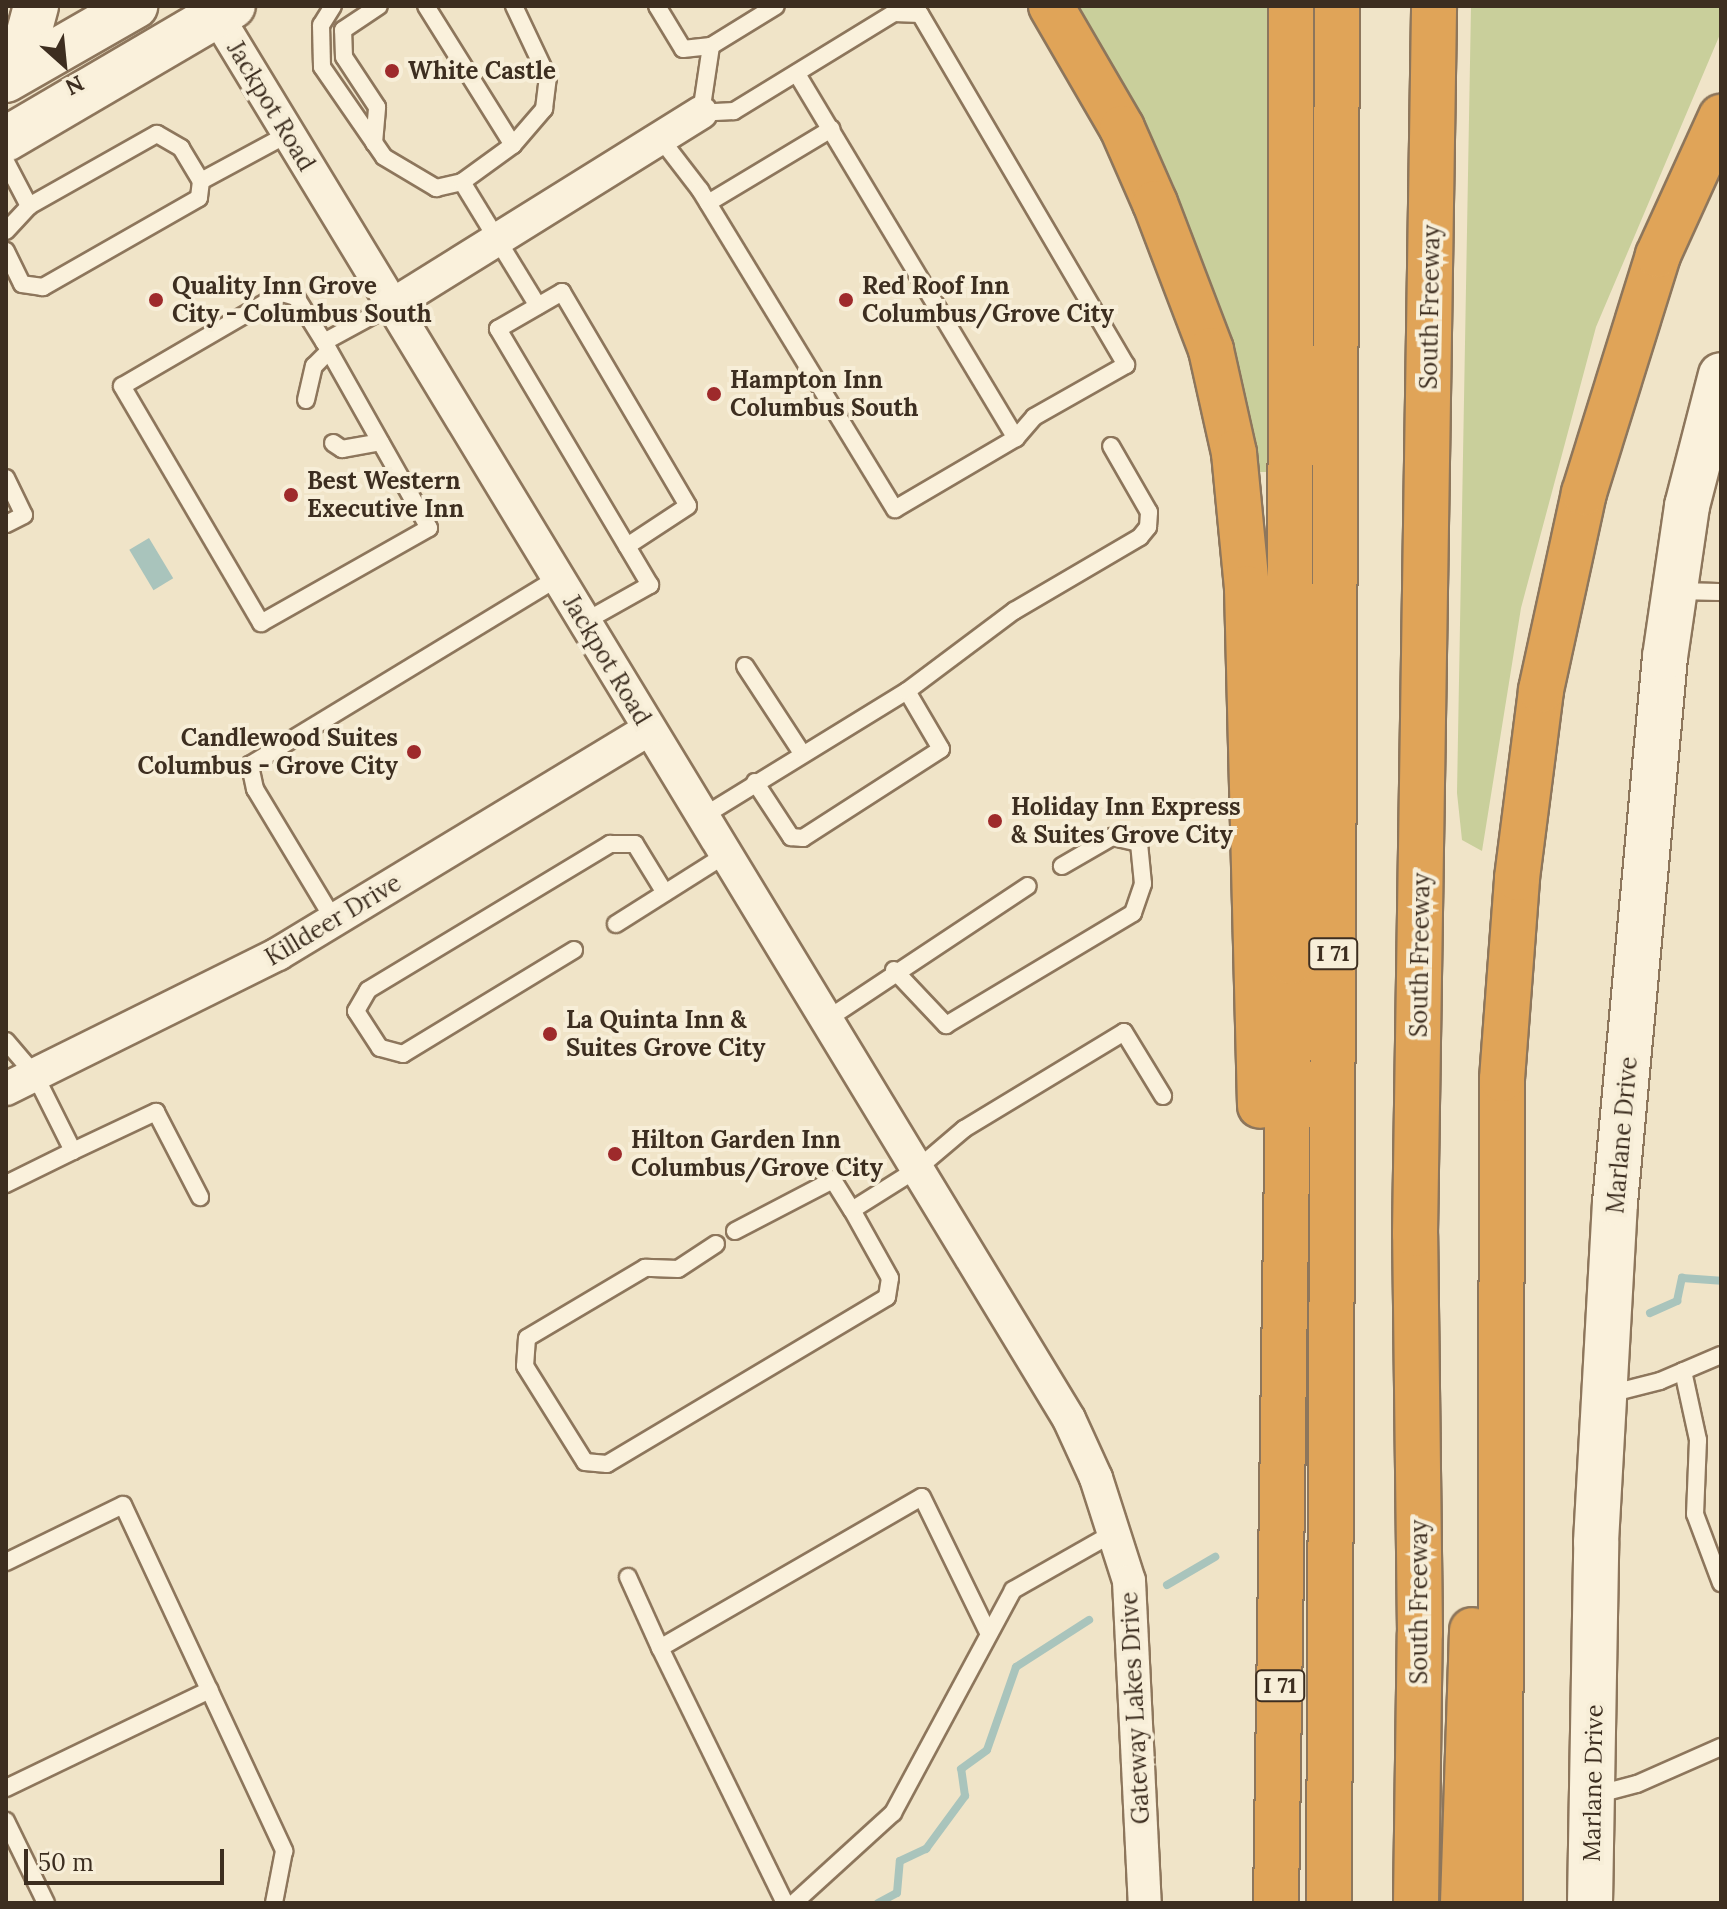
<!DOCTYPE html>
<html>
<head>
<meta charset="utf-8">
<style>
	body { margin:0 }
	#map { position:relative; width:1727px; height:1909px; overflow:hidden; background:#f0e4c8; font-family:Lora,serif }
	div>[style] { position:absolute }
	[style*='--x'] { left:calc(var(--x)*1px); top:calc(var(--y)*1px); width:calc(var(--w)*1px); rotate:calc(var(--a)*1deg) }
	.green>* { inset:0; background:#c9cf9b }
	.water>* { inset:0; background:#a9c4bc; transform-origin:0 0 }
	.stream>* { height:8px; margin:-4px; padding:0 4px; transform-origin:4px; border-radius:4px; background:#a9c4bc }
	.roads { filter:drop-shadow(2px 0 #8d765c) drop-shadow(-2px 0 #8d765c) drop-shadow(0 2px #8d765c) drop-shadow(0 -2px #8d765c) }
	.lane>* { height:16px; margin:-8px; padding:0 8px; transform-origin:8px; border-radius:8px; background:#faf1dc }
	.street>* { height:32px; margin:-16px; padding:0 16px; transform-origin:16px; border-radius:16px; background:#faf1dc }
	.secondary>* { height:44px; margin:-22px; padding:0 22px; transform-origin:22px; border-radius:22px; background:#faf1dc }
	.highway>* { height:44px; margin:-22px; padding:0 22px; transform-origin:22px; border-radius:22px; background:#e0a458 }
	.dots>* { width:22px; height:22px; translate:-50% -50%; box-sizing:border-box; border:4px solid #f7eed8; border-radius:50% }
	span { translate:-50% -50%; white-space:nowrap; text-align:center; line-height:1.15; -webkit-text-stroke:8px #f7eed8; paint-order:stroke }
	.shield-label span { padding:2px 6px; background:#f7eed8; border:2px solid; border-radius:6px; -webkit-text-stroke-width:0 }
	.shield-label { font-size:22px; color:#3d2e20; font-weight:700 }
	.poi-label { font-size:24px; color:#3d2e20; font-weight:700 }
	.left { translate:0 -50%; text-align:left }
	.right { translate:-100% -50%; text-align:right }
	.street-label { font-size:24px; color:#3d2e20 }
	.frame { position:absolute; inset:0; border:8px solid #3d2e20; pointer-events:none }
	.north { position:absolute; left:24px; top:24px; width:80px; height:80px; -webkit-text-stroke:6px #f7eed8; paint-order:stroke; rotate:153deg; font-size:22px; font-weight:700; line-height:32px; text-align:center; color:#3d2e20 }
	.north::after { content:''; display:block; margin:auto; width:28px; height:36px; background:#3d2e20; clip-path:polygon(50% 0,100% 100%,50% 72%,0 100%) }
	.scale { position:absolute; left:24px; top:1849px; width:200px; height:36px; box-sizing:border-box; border:4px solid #3d2e20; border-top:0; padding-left:10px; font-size:24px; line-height:28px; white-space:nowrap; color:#3d2e20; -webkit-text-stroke:6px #f7eed8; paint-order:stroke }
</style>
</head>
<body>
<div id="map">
	<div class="green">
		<i style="clip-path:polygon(1070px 6px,1268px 6px,1272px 292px,1267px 472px,1254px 472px,1226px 337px,1173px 183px,1121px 86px)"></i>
		<i style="clip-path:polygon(1471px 6px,1721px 6px,1721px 32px,1596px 327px,1521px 608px,1482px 851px,1462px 840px,1457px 793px)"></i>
	</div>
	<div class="water">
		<i style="left:149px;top:538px;width:47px;height:23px;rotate:59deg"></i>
	</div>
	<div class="stream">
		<i style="--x:1650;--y:1313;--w:30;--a:-24"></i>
		<i style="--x:1677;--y:1301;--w:24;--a:-78"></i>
		<i style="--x:1682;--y:1278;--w:39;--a:4"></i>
		<i style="--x:1167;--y:1585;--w:56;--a:-30.3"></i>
		<i style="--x:878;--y:1903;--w:21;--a:-28"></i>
		<i style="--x:897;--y:1893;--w:32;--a:-85"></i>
		<i style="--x:900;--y:1861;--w:29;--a:-25"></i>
		<i style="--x:926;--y:1849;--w:66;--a:-53.7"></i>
		<i style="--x:965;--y:1796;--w:27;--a:-98"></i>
		<i style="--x:961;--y:1769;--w:32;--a:-36"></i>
		<i style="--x:987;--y:1750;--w:88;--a:-70.7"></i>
		<i style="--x:1016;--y:1667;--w:87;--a:-32.8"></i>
	</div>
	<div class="roads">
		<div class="lane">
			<i style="--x:333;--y:6;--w:22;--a:122"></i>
			<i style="--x:321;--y:25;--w:42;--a:88.6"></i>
			<i style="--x:322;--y:67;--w:109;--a:55.4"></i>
			<i style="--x:384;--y:157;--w:61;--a:30.8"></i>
			<i style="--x:436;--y:188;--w:27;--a:-13"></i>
			<i style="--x:462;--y:182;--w:63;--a:-36"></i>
			<i style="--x:513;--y:145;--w:48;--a:-49.3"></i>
			<i style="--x:544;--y:109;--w:31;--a:-83"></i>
			<i style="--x:548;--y:78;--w:80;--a:-115.3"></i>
			<i style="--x:426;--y:6;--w:164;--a:58"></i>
			<i style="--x:657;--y:6;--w:50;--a:58.8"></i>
			<i style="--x:683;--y:49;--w:28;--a:-6"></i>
			<i style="--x:711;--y:46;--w:76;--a:-31.6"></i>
			<i style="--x:797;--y:74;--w:425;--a:59"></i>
			<i style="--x:660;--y:138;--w:66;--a:52.4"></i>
			<i style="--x:700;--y:190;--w:374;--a:58.6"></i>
			<i style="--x:895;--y:509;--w:140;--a:-30.4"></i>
			<i style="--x:1016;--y:438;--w:28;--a:-49"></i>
			<i style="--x:1034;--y:417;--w:106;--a:-29.5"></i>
			<i style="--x:1126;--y:365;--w:407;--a:-120.4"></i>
			<i style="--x:920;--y:14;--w:26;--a:-178"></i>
			<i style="--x:894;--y:13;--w:188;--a:148.5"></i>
			<i style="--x:734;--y:111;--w:33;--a:177"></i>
			<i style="--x:701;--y:113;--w:68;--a:-81.5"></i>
			<i style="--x:374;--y:143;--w:36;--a:-85"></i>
			<i style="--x:377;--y:107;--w:60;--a:-123.4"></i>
			<i style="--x:344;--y:57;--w:27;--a:-92"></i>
			<i style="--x:343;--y:30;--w:43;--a:-33.7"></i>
			<i style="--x:6;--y:162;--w:50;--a:62.4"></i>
			<i style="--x:201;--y:181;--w:99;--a:-28.4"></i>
			<i style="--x:462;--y:182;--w:145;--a:58.5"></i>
			<i style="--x:708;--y:203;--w:144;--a:-31"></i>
			<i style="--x:6;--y:231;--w:34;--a:-47"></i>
			<i style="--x:29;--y:206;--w:147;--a:-29.4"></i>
			<i style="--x:157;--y:134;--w:28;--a:30"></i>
			<i style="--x:181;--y:148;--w:39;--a:59"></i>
			<i style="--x:201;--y:181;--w:17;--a:97"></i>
			<i style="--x:199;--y:198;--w:180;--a:150.3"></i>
			<i style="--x:43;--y:287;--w:21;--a:-172"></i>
			<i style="--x:22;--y:284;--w:37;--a:-116"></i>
			<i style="--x:324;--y:342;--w:53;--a:-121.9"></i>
			<i style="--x:296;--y:297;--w:15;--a:-164"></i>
			<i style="--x:282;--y:293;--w:185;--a:149.8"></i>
			<i style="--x:122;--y:386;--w:275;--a:59.6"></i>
			<i style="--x:261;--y:623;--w:193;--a:-29.5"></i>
			<i style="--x:429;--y:528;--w:214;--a:-119.4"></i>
			<i style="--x:324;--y:342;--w:77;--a:-28.6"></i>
			<i style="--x:306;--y:400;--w:35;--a:-77"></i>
			<i style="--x:314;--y:366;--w:21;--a:-45"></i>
			<i style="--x:333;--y:443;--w:11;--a:34"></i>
			<i style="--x:342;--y:449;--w:39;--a:-10"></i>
			<i style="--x:6;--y:478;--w:41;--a:64.1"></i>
			<i style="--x:24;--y:515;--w:20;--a:153"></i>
			<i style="--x:1676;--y:591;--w:45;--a:1.3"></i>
			<i style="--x:584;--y:622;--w:76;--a:-29.3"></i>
			<i style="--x:650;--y:585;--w:298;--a:-120.7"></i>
			<i style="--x:498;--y:329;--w:74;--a:-30"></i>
			<i style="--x:562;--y:292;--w:248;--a:59.5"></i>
			<i style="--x:688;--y:506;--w:73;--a:146.7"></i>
			<i style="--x:745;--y:666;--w:104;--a:56.8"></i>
			<i style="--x:755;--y:782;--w:66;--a:56.8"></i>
			<i style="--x:791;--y:837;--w:12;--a:5"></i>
			<i style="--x:803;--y:838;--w:164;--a:-32.8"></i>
			<i style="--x:941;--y:749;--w:67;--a:-120.4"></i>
			<i style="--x:702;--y:817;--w:241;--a:-31.6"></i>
			<i style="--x:907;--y:691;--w:134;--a:-36.8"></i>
			<i style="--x:1014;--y:611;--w:146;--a:-30.4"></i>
			<i style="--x:1140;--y:537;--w:13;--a:-51"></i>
			<i style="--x:1148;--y:527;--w:15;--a:-86"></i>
			<i style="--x:1149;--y:512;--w:76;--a:-119.9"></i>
			<i style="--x:334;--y:920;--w:153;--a:-121.1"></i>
			<i style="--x:255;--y:789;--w:25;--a:-102"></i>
			<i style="--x:250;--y:765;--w:359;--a:-31.3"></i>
			<i style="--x:616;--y:924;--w:129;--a:-32.3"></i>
			<i style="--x:574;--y:950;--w:200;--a:148.7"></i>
			<i style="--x:403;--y:1054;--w:24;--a:-165"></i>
			<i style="--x:380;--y:1048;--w:44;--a:-123"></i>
			<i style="--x:356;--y:1011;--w:24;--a:-60"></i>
			<i style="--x:368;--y:990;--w:283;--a:-31.1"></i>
			<i style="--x:610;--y:844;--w:25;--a:0"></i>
			<i style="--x:635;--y:844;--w:57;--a:58.5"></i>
			<i style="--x:894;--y:970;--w:76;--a:46.6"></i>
			<i style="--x:946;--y:1025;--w:218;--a:-30.9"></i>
			<i style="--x:1133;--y:913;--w:31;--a:-71"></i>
			<i style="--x:1143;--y:884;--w:41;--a:-95.6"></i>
			<i style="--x:1139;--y:843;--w:28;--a:-167"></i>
			<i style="--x:1112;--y:837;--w:58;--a:149.9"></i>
			<i style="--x:826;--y:1020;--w:242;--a:-33.6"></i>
			<i style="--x:6;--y:1041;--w:45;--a:49.5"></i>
			<i style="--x:35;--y:1075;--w:85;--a:63.4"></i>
			<i style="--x:73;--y:1151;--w:75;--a:153.8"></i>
			<i style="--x:73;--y:1151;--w:92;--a:-25.2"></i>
			<i style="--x:156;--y:1112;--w:96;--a:62.6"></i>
			<i style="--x:735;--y:1231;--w:110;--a:-27.5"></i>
			<i style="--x:833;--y:1180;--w:36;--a:58"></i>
			<i style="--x:716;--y:1244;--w:45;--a:146.7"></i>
			<i style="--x:678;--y:1269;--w:33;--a:-178"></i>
			<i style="--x:645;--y:1268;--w:137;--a:149.3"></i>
			<i style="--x:527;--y:1338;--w:28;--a:94"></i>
			<i style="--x:525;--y:1366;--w:113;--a:58"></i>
			<i style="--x:585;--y:1462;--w:22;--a:5"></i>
			<i style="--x:607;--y:1464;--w:326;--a:-30.8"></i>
			<i style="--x:887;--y:1297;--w:19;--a:-81"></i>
			<i style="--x:890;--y:1278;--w:78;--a:-119.2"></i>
			<i style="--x:852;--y:1210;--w:77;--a:-32.2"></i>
			<i style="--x:917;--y:1169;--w:62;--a:-40.4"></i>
			<i style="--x:964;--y:1129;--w:187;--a:-31.2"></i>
			<i style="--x:1124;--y:1032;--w:75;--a:58.6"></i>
			<i style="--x:1683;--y:1371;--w:71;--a:77.7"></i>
			<i style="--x:1698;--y:1440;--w:74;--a:92.3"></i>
			<i style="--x:1695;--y:1514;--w:74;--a:69.4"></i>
			<i style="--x:1605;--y:1395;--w:57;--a:-14.3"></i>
			<i style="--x:1660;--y:1381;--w:66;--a:-23.1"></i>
			<i style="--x:6;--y:1562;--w:130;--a:-26"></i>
			<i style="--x:123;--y:1505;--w:382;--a:65"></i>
			<i style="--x:284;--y:1851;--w:53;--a:100.9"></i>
			<i style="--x:628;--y:1577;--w:78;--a:65.7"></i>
			<i style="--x:6;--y:1788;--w:226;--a:-25.7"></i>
			<i style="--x:1595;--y:1795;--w:43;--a:-14.7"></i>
			<i style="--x:1637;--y:1784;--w:92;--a:-23.8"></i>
			<i style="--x:6;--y:1821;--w:91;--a:64"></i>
			<i style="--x:785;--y:1903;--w:284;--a:-116.1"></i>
			<i style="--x:660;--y:1648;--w:302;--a:-30"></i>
			<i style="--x:922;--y:1497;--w:148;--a:64"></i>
			<i style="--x:794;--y:1903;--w:134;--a:-42.3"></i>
			<i style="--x:893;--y:1813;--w:253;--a:-61.7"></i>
			<i style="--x:1013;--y:1590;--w:117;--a:-29.6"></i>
		</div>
		<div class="street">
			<i style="--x:217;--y:16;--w:1641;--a:58.73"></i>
			<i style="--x:1069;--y:1419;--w:65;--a:65.4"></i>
			<i style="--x:1096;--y:1478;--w:108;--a:72.2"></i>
			<i style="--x:1129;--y:1581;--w:322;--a:87.2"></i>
			<i style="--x:392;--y:305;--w:364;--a:-31.9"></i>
			<i style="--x:6;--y:1089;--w:304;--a:-26.4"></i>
			<i style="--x:278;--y:954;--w:433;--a:-31.2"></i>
		</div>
		<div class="secondary">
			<i style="--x:6;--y:79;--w:48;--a:-62.9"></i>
			<i style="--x:28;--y:36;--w:31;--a:-75"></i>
			<i style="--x:6;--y:80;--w:149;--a:-29.8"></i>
			<i style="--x:6;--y:139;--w:263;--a:-30.4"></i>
			<i style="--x:1590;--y:1903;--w:361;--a:-89"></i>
			<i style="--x:1596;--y:1542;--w:340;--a:-86.8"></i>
			<i style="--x:1615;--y:1203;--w:548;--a:-84.77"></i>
			<i style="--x:1665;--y:657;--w:153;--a:-81.7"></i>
			<i style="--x:1687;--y:506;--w:135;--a:-75.5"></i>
		</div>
		<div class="highway">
			<i style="--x:1051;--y:6;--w:141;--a:59.8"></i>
			<i style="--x:1122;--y:128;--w:82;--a:66.3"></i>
			<i style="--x:1155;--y:203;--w:157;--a:69.1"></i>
			<i style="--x:1211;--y:350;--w:106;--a:77.4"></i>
			<i style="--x:1234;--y:453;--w:136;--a:84.5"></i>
			<i style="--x:1247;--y:588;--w:518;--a:88.56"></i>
			<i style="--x:1276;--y:1903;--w:941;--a:-89.15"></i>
			<i style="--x:1290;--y:962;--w:956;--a:-89.94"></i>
			<i style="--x:1329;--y:1903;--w:1897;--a:-89.76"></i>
			<i style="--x:1416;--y:1903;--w:270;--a:-89.2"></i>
			<i style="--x:1420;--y:1633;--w:399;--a:-90.7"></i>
			<i style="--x:1415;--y:1234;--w:1228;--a:-89.11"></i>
			<i style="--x:1463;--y:1903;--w:273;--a:-88.1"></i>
			<i style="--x:1500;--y:1903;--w:824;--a:-89.86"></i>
			<i style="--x:1502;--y:1079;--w:202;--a:-85.7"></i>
			<i style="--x:1517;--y:878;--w:190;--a:-82.7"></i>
			<i style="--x:1541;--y:690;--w:202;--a:-77.7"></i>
			<i style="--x:1584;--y:493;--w:249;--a:-72.7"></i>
			<i style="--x:1658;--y:255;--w:152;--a:-65.5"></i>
		</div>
	</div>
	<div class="dots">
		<i style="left:392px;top:71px;background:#9e2a2b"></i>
		<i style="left:156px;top:300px;background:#9e2a2b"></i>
		<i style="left:846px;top:300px;background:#9e2a2b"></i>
		<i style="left:714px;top:394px;background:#9e2a2b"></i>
		<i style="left:291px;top:495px;background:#9e2a2b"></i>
		<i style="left:414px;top:752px;background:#9e2a2b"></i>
		<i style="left:995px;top:821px;background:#9e2a2b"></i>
		<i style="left:550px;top:1034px;background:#9e2a2b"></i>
		<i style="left:615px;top:1154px;background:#9e2a2b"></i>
	</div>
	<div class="shield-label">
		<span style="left:1333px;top:954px">I 71</span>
		<span style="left:1280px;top:1686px">I 71</span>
	</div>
	<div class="poi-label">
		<span class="left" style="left:408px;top:71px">White Castle</span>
		<span class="left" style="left:172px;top:300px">Quality Inn Grove<br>City - Columbus South</span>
		<span class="left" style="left:862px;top:300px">Red Roof Inn<br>Columbus/Grove City</span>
		<span class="left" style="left:730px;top:394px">Hampton Inn<br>Columbus South</span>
		<span class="left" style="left:307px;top:495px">Best Western<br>Executive Inn</span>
		<span class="right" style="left:398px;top:752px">Candlewood Suites<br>Columbus - Grove City</span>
		<span class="left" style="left:1011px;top:821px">Holiday Inn Express<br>&amp; Suites Grove City</span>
		<span class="left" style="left:566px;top:1034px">La Quinta Inn &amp;<br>Suites Grove City</span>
		<span class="left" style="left:631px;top:1154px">Hilton Garden Inn<br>Columbus/Grove City</span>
	</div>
	<div class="street-label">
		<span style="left:271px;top:106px;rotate:59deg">Jackpot Road</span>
		<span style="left:1430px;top:307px;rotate:-89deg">South Freeway</span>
		<span style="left:607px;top:660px;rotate:59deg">Jackpot Road</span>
		<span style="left:333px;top:920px;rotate:-31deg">Killdeer Drive</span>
		<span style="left:1420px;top:955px;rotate:-89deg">South Freeway</span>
		<span style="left:1622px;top:1135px;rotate:-85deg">Marlane Drive</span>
		<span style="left:1419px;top:1602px;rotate:-90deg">South Freeway</span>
		<span style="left:1135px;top:1708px;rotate:-93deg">Gateway Lakes Drive</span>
		<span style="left:1593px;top:1783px;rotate:-89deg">Marlane Drive</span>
	</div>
	<div class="frame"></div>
	<div class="north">N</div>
	<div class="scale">50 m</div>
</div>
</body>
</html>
